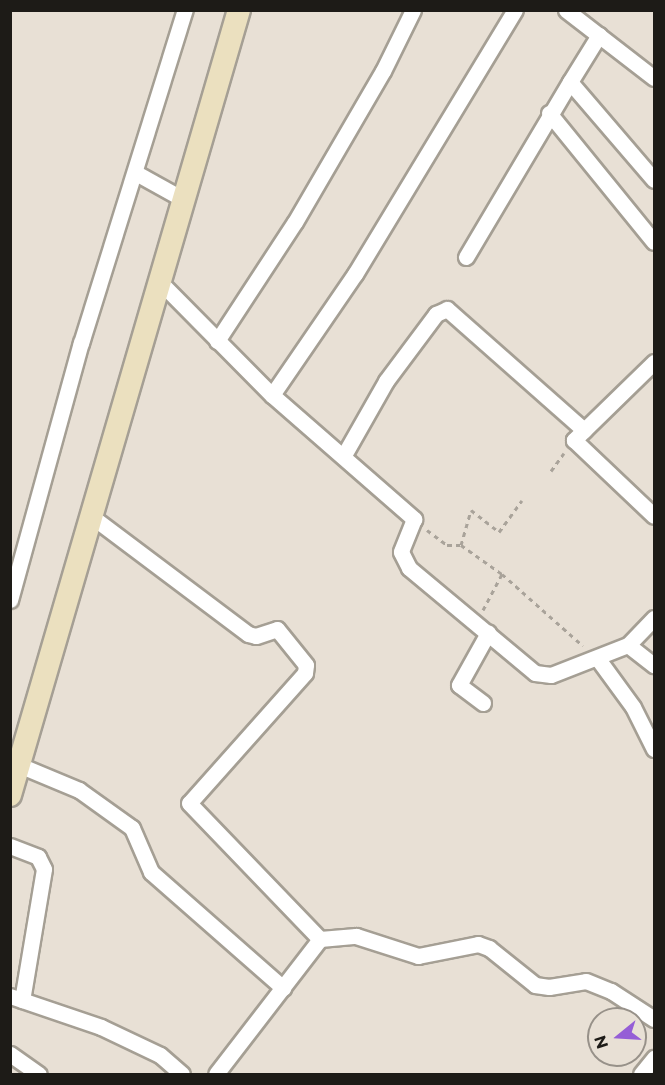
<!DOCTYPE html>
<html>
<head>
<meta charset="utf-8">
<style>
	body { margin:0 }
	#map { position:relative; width:665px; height:1085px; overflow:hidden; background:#e8e0d5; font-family:Montserrat,sans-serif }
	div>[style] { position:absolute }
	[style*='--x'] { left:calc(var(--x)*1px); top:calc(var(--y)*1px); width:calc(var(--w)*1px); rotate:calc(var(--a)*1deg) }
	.path>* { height:3px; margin-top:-1.5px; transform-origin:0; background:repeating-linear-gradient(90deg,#a9a39a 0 4.5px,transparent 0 9px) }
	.roads { filter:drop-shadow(2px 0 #a59f94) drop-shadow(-2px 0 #a59f94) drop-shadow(0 2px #a59f94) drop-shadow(0 -2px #a59f94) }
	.street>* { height:15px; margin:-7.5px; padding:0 7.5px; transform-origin:7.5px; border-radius:7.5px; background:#fff }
	.secondary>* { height:22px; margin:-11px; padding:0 11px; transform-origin:11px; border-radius:11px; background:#ebe0bf }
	span { translate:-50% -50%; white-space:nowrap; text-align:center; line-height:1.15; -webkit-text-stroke:5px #e8e0d5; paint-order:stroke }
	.frame { position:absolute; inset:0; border:12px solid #1d1b17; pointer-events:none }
	.north { position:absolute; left:587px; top:1007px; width:60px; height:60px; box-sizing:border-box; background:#e8e0d5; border:2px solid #979189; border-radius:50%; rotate:252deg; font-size:16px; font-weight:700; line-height:24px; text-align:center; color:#1d1b17 }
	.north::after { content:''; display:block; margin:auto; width:21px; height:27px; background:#955ed6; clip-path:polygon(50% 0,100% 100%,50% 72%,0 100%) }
</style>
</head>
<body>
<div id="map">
	<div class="path">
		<i style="--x:551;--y:471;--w:22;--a:-54"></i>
		<i style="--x:427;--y:530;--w:25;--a:37"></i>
		<i style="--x:447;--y:545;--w:14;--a:0"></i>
		<i style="--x:461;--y:545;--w:50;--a:35.3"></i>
		<i style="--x:502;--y:574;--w:108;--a:41.6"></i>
		<i style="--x:461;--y:545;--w:36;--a:-74"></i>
		<i style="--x:471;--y:510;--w:36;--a:38"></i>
		<i style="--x:499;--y:532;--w:39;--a:-54"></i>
		<i style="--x:483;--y:610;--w:41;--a:-62.2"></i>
	</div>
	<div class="roads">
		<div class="street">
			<i style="--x:566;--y:10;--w:111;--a:37.7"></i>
			<i style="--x:599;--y:35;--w:55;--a:121.7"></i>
			<i style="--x:570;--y:82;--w:129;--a:49.4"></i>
			<i style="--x:549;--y:113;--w:166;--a:50.9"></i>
			<i style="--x:136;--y:173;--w:54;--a:29"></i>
			<i style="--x:466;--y:257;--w:204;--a:-59.3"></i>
			<i style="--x:159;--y:281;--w:161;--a:45.3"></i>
			<i style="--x:272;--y:395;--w:189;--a:41.1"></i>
			<i style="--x:414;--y:519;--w:35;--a:112"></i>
			<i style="--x:401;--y:552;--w:18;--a:63"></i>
			<i style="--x:409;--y:568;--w:164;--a:39.8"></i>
			<i style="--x:535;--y:673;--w:16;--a:7"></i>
			<i style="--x:551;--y:675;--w:83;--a:-21.3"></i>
			<i style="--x:217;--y:341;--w:142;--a:-56.8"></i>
			<i style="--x:295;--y:222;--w:175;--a:-59.8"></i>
			<i style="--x:383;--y:71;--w:68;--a:-63.8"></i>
			<i style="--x:654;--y:362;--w:112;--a:135.7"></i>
			<i style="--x:574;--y:440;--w:110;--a:43.5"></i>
			<i style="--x:272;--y:395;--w:147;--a:-55.6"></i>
			<i style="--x:355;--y:274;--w:309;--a:-58.8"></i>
			<i style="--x:344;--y:455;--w:85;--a:-60.4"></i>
			<i style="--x:386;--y:381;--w:84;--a:-53.3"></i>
			<i style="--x:436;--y:314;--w:12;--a:-24"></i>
			<i style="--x:447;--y:309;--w:183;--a:41.5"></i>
			<i style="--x:91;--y:516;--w:196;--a:36.9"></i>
			<i style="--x:248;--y:634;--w:8;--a:14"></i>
			<i style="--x:256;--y:636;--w:22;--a:-18"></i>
			<i style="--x:277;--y:629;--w:46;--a:51.1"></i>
			<i style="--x:306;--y:665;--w:8;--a:97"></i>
			<i style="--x:305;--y:673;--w:174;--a:131.7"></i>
			<i style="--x:189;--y:803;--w:189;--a:46.1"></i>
			<i style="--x:320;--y:939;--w:170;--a:127.6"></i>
			<i style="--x:10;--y:600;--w:267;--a:-74.6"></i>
			<i style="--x:81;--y:343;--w:349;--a:-72.7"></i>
			<i style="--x:654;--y:618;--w:37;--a:134"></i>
			<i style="--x:628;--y:645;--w:33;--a:38"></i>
			<i style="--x:598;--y:659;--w:59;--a:53.9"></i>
			<i style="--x:633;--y:707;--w:47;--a:63.4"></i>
			<i style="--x:483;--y:703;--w:30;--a:-143"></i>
			<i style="--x:459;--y:685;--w:60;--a:-60.9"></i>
			<i style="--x:19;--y:765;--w:65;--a:22.6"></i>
			<i style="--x:79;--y:790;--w:65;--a:35.6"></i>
			<i style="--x:132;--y:828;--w:48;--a:66.6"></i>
			<i style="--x:151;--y:872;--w:176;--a:41.3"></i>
			<i style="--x:10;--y:846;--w:30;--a:21"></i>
			<i style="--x:38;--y:857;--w:13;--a:63"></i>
			<i style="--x:44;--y:869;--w:133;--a:99.5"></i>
			<i style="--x:320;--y:939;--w:36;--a:-5"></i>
			<i style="--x:356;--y:936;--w:65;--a:17.9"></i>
			<i style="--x:418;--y:956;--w:61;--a:-11.3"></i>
			<i style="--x:478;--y:944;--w:12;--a:20"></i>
			<i style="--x:489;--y:948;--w:59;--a:38.8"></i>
			<i style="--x:535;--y:985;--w:14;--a:8"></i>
			<i style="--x:549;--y:987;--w:37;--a:-9"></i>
			<i style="--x:586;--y:981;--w:27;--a:22"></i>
			<i style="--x:611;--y:991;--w:51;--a:33.1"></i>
			<i style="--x:10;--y:996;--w:96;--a:18.8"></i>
			<i style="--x:101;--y:1027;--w:65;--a:25.4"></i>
			<i style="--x:160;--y:1055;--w:29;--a:41"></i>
			<i style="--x:10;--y:1054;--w:35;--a:35"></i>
			<i style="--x:641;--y:1074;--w:21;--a:-51"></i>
		</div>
		<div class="secondary">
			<i style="--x:10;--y:795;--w:818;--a:-73.74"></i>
		</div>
	</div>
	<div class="frame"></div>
	<div class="north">N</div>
</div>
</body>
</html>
